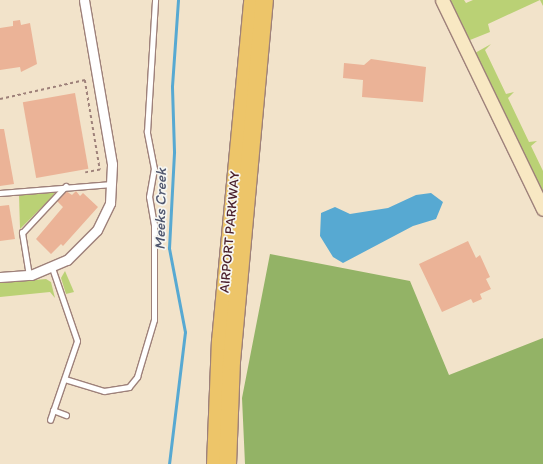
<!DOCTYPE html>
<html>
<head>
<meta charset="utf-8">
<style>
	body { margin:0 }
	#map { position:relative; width:543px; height:464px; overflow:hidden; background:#f2e3ca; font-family:Itim,sans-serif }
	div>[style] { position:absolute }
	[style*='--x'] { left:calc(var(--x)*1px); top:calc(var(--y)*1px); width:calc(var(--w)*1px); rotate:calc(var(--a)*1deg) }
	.green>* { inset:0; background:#bad175 }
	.forest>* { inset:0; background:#93b366 }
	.water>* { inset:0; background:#57a9d2 }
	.stream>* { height:3px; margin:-1.5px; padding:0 1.5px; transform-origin:1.5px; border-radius:1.5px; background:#57a9d2 }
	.building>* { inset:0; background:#ebb397; transform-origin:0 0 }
	.path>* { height:1.5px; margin-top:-0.75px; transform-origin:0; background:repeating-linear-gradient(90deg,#9e817a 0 3px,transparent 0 6px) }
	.roads { filter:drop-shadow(1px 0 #9e817a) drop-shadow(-1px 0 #9e817a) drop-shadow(0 1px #9e817a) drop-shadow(0 -1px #9e817a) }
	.lane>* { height:4.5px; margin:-2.25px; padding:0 2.25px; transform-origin:2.25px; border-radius:2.25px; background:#fff }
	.street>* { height:9px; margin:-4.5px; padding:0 4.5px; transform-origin:4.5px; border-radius:4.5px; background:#fff }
	.secondary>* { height:13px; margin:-6.5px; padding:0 6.5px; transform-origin:6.5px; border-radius:6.5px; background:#f8e8c3 }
	.highway>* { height:17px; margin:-8.5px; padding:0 8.5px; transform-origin:8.5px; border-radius:8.5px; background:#edc569 }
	span { translate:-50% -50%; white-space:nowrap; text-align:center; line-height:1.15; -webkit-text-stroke:3.5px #f6f6f2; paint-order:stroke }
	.street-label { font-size:14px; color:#4a1f2b }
	.water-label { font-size:15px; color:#4f566e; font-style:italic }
</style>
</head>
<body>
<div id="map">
	<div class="green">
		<i style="clip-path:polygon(448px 0,464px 0,466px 3px,473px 0,543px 0,543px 6px,540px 0,488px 24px,490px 32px,470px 40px)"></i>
		<i style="clip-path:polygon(491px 44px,485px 50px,506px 94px,514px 92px,508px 98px,529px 142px,537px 141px,531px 146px,543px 171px,543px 196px,475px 53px)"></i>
		<i style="clip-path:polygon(56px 191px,51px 198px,20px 229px,19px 194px)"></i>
		<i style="clip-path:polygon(65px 271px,74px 292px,66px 294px,61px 278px)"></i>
		<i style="clip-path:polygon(46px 279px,51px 282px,55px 298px,50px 292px,0 297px,0 283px)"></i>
	</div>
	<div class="forest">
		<i style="clip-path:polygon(270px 254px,410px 281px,449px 375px,543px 338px,543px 464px,245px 464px,242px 398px)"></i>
	</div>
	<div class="water">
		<i style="clip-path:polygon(431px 193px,443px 202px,436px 219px,413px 226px,343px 263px,333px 257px,320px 236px,321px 213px,335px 207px,350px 214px,388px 208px,416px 195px)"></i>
	</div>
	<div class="stream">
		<i style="--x:169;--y:464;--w:133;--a:-83.1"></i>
		<i style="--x:185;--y:332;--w:86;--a:-100.8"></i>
		<i style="--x:169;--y:248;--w:97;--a:-87"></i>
		<i style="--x:174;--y:151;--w:65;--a:-91.8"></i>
		<i style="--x:172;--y:86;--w:86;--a:-86"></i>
	</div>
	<div class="building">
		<i style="clip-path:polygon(20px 20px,21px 25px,30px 23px,37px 64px,21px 72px,20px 67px,0 70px,0 28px,13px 26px,13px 21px)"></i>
		<i style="clip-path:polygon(371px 59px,426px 67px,423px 102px,362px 97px,363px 80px,343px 78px,344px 63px,364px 65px)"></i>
		<i style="left:75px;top:93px;width:77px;height:53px;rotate:80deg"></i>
		<i style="clip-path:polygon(0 129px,4px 129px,14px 184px,0 186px)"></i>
		<i style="clip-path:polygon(66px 191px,72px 195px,76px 191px,80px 196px,83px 193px,98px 207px,63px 246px,61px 244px,51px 254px,36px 239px,63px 207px,57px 201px)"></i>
		<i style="clip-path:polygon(9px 205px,15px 239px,0 241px,0 206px)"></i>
		<i style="clip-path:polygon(468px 241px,476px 258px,480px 255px,490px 277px,486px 279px,491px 289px,480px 294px,482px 299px,473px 303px,471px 299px,442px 312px,419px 264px)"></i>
	</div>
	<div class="path">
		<i style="--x:0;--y:99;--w:87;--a:-12.6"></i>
		<i style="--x:85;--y:80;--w:91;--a:80.5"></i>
		<i style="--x:100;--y:170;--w:15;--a:169"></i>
	</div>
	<div class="roads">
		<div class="lane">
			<i style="--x:0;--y:193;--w:112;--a:-4.6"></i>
			<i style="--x:29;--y:276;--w:44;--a:-99.2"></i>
			<i style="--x:22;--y:233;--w:64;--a:-46.9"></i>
			<i style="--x:65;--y:379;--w:41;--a:17.1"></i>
			<i style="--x:104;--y:391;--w:25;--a:-9"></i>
			<i style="--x:129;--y:387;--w:13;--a:-51"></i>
			<i style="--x:137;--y:377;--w:59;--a:-73.4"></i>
			<i style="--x:154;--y:320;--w:95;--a:-90"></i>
			<i style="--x:154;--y:225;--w:28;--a:-100"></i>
			<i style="--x:149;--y:197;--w:28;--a:-80"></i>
			<i style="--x:154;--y:169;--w:38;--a:-101"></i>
			<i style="--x:147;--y:132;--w:132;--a:-86.5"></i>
			<i style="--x:53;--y:410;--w:14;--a:21"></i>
			<i style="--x:50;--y:420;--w:83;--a:-71.1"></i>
			<i style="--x:77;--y:341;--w:77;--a:-108.9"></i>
		</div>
		<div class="street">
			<i style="--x:0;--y:277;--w:31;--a:-4"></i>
			<i style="--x:31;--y:275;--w:39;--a:-23"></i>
			<i style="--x:67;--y:260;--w:42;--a:-45"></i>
			<i style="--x:97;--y:230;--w:30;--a:-64"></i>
			<i style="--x:110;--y:203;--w:39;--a:-87"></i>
			<i style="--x:112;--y:164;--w:166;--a:-99.7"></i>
		</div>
		<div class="secondary">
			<i style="--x:442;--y:0;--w:232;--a:64.2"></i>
		</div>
		<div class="highway">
			<i style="--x:215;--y:464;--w:123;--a:-87.7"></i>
			<i style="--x:220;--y:341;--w:342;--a:-84.6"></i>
			<i style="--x:227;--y:464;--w:103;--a:-87.8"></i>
			<i style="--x:231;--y:361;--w:363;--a:-84.8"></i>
		</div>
	</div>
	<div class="street-label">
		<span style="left:230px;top:232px;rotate:-85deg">AIRPORT PARKWAY</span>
	</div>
	<div class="water-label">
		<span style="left:161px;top:209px;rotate:-89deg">Meeks Creek</span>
	</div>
</div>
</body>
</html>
